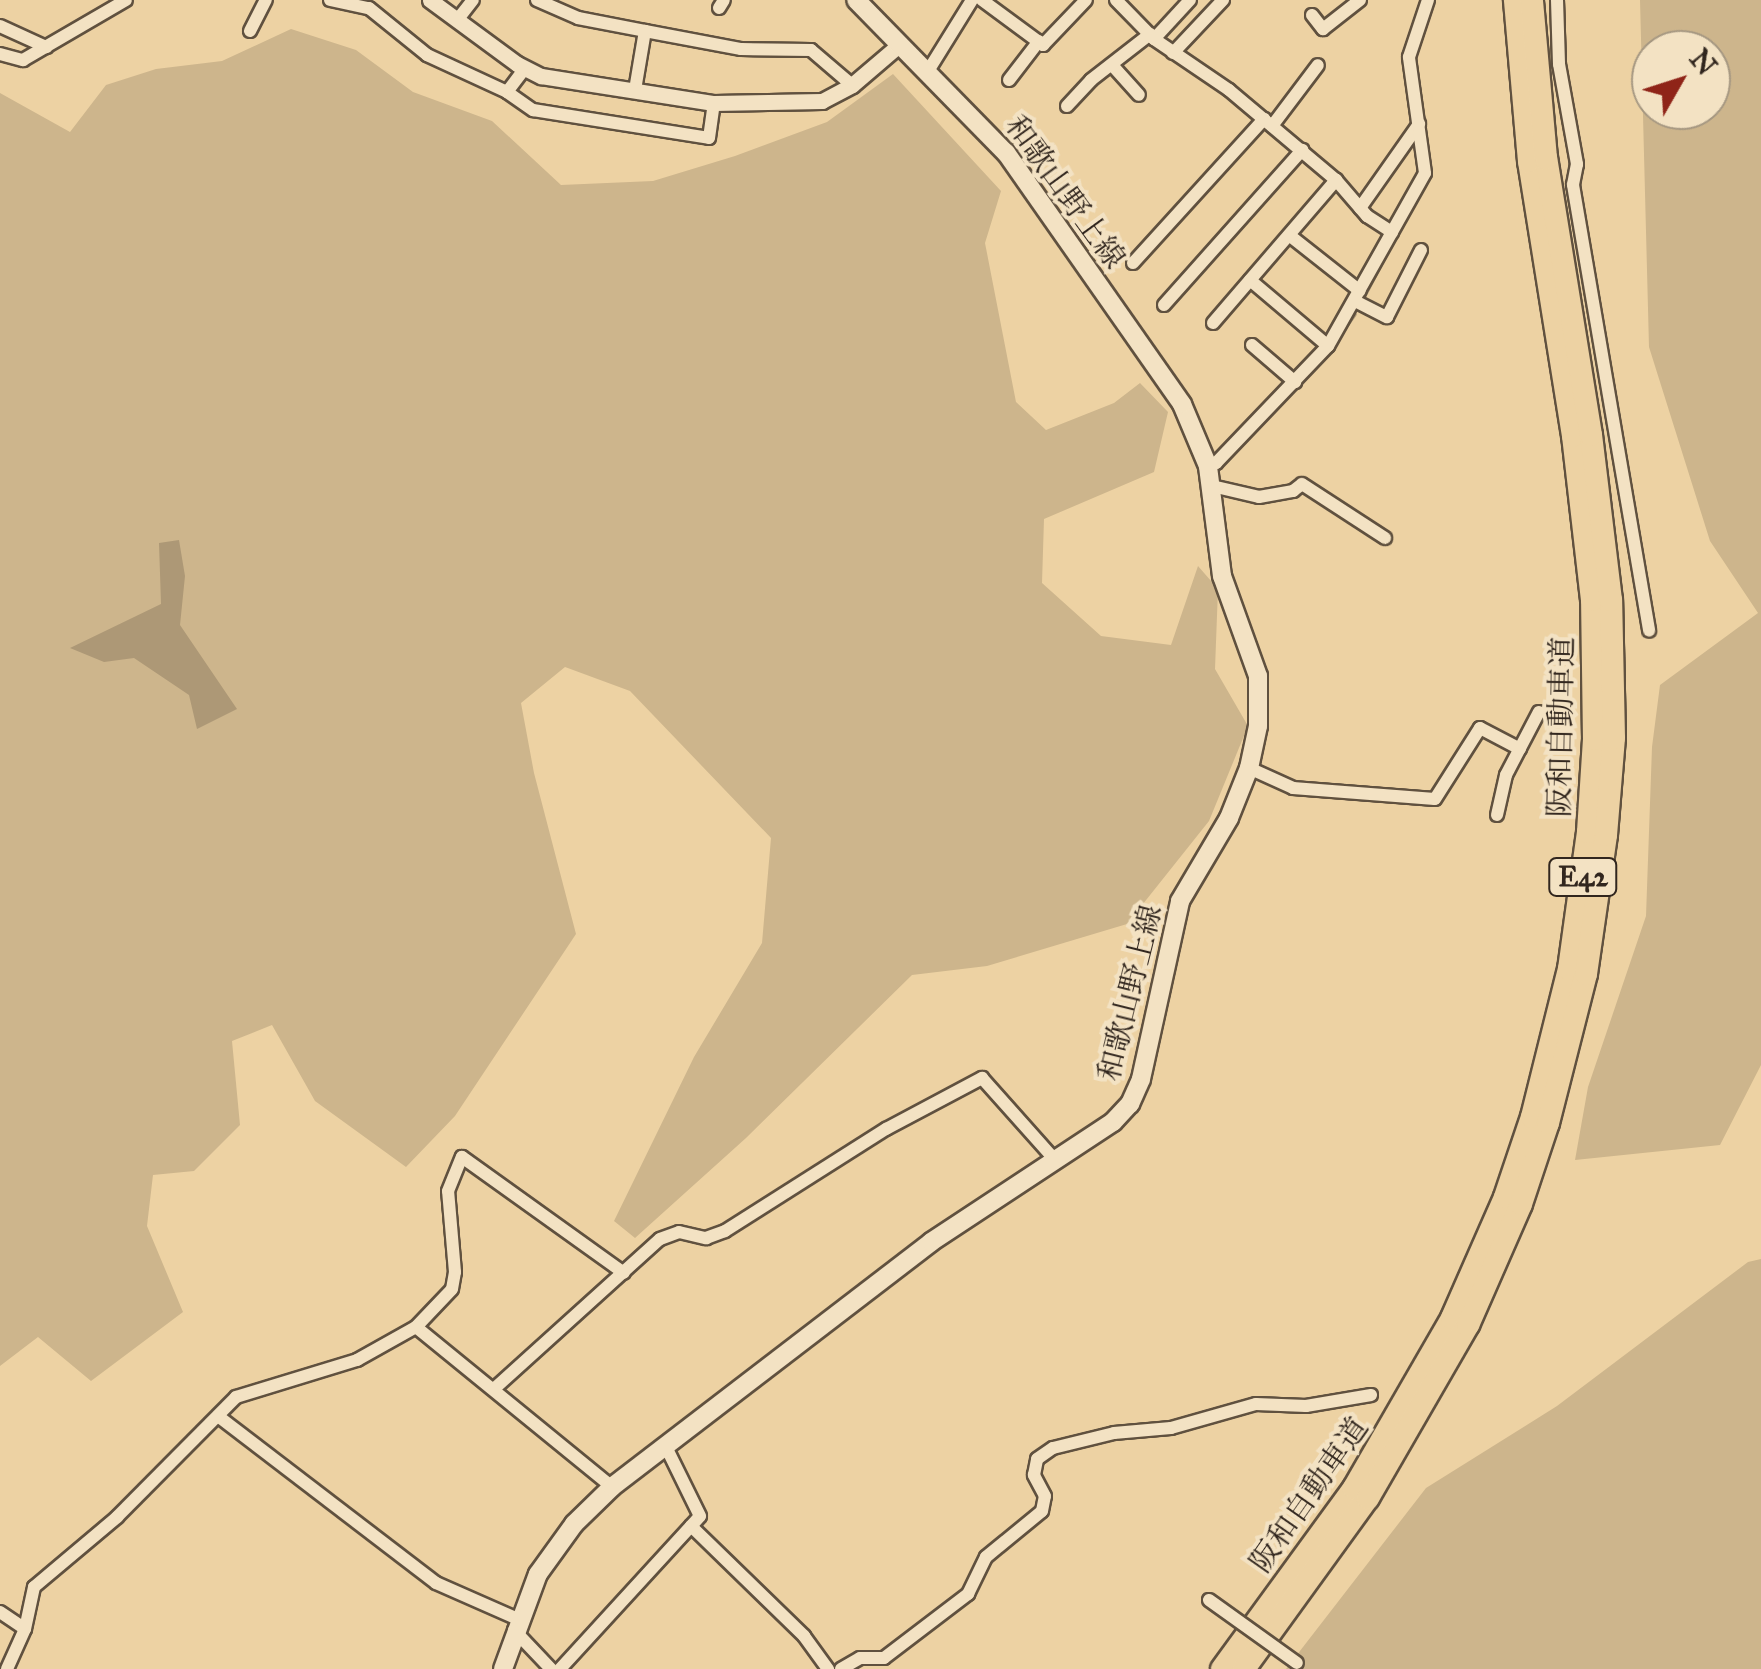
<!DOCTYPE html>
<html>
<head>
<meta charset="utf-8">
<style>
	body { margin:0 }
	#map { position:relative; width:1761px; height:1669px; overflow:hidden; background:#edd2a3; font-family:"IM FELL Great Primer","Noto Serif JP",serif }
	div>[style] { position:absolute }
	[style*='--x'] { left:calc(var(--x)*1px); top:calc(var(--y)*1px); width:calc(var(--w)*1px); rotate:calc(var(--a)*1deg) }
	.green>* { inset:0; background:#cdb58c }
	.water>* { inset:0; background:#ad9876 }
	.stream>* { height:4px; margin:-2px; padding:0 2px; transform-origin:2px; border-radius:2px; background:#ad9876 }
	.roads { filter:drop-shadow(2px 0 #60513f) drop-shadow(-2px 0 #60513f) drop-shadow(0 2px #60513f) drop-shadow(0 -2px #60513f) }
	.minor>* { height:12px; margin:-6px; padding:0 6px; transform-origin:6px; border-radius:6px; background:#f3e2c3 }
	.tertiary>* { height:15px; margin:-7.5px; padding:0 7.5px; transform-origin:7.5px; border-radius:7.5px; background:#f3e2c3 }
	.secondary>* { height:18px; margin:-9px; padding:0 9px; transform-origin:9px; border-radius:9px; background:#f3e2c3 }
	.motorway>* { height:22px; margin:-11px; padding:0 11px; transform-origin:11px; border-radius:11px; background:#edd2a3 }
	.bridges { filter:drop-shadow(2px 0 #60513f) drop-shadow(-2px 0 #60513f) drop-shadow(0 2px #60513f) drop-shadow(0 -2px #60513f) }
	.minor-bridge>* { height:12px; margin:-6px; padding:0 6px; transform-origin:6px; border-radius:6px; background:#f3e2c3 }
	span { translate:-50% -50%; white-space:nowrap; text-align:center; line-height:1.15; -webkit-text-stroke:8px #f3e2c3; paint-order:stroke }
	.shield-label span { padding:2px 8px; background:#f3e2c3; border:2px solid; border-radius:8px; -webkit-text-stroke-width:0 }
	.shield-label { font-size:28px; color:#31261e; font-weight:700 }
	.street-label { font-size:30px; color:#31261e }
	.north { position:absolute; left:1631px; top:30px; width:100px; height:100px; box-sizing:border-box; background:#f3e2c3; border:2px solid #a59781; border-radius:50%; rotate:51deg; font-size:28px; font-weight:700; line-height:40px; text-align:center; color:#31261e }
	.north::after { content:''; display:block; margin:auto; width:35px; height:45px; background:#8f2418; clip-path:polygon(50% 0,100% 100%,50% 72%,0 100%) }
</style>
</head>
<body>
<div id="map">
	<div class="green">
		<i style="clip-path:polygon(evenodd,1640px 0,1761px 0,1761px 1065px,1720px 1145px,1575px 1160px,1588px 1087px,1646px 916px,1652px 747px,1660px 685px,1758px 613px,1710px 541px,1649px 347px,1640px 0,1711px 50px,1711px 110px,1651px 110px,1651px 50px,1711px 50px)"></i>
		<i style="clip-path:polygon(291px 29px,356px 50px,413px 92px,492px 121px,561px 185px,653px 181px,735px 156px,827px 122px,893px 74px,1001px 191px,985px 243px,1016px 402px,1046px 430px,1114px 403px,1140px 383px,1168px 412px,1154px 472px,1044px 519px,1042px 583px,1101px 636px,1171px 645px,1198px 566px,1218px 589px,1215px 669px,1248px 726px,1209px 821px,1127px 924px,987px 966px,912px 975px,746px 1138px,635px 1238px,614px 1221px,694px 1057px,762px 943px,771px 838px,630px 691px,565px 667px,521px 703px,534px 773px,576px 934px,455px 1116px,406px 1167px,315px 1101px,272px 1025px,232px 1041px,240px 1125px,194px 1171px,153px 1175px,147px 1226px,183px 1312px,91px 1381px,38px 1337px,0 1366px,0 93px,70px 132px,106px 85px,156px 69px,222px 61px)"></i>
		<i style="clip-path:polygon(1761px 1259px,1761px 1669px,1286px 1669px,1426px 1488px,1557px 1406px,1748px 1262px)"></i>
	</div>
	<div class="water">
		<i style="clip-path:polygon(179px 540px,185px 576px,180px 625px,237px 709px,197px 729px,189px 695px,134px 658px,104px 662px,70px 648px,161px 604px,159px 543px)"></i>
	</div>
	<div class="stream">
		<i style="--x:1364;--y:297;--w:45;--a:-62.3"></i>
		<i style="--x:1322;--y:361;--w:57;--a:-54.9"></i>
	</div>
	<div class="roads">
		<div class="minor">
			<i style="--x:330;--y:0;--w:40;--a:12"></i>
			<i style="--x:369;--y:8;--w:75;--a:39"></i>
			<i style="--x:427;--y:55;--w:88;--a:24.8"></i>
			<i style="--x:507;--y:92;--w:32;--a:35"></i>
			<i style="--x:533;--y:110;--w:178;--a:9"></i>
			<i style="--x:709;--y:138;--w:35;--a:-82"></i>
			<i style="--x:537;--y:0;--w:45;--a:23.7"></i>
			<i style="--x:578;--y:18;--w:68;--a:11"></i>
			<i style="--x:645;--y:31;--w:98;--a:10.6"></i>
			<i style="--x:741;--y:49;--w:70;--a:0.8"></i>
			<i style="--x:811;--y:50;--w:54;--a:40.5"></i>
			<i style="--x:982;--y:0;--w:76;--a:36.4"></i>
			<i style="--x:1043;--y:45;--w:62;--a:-46.3"></i>
			<i style="--x:1116;--y:0;--w:54;--a:45.7"></i>
			<i style="--x:1154;--y:39;--w:91;--a:34.2"></i>
			<i style="--x:1229;--y:90;--w:140;--a:40.1"></i>
			<i style="--x:1336;--y:180;--w:48;--a:49.3"></i>
			<i style="--x:1367;--y:216;--w:30;--a:33"></i>
			<i style="--x:1557;--y:0;--w:64;--a:88.2"></i>
			<i style="--x:1559;--y:64;--w:102;--a:79.8"></i>
			<i style="--x:1577;--y:164;--w:21;--a:101"></i>
			<i style="--x:1573;--y:185;--w:452;--a:80.3"></i>
			<i style="--x:719;--y:8;--w:9;--a:-58"></i>
			<i style="--x:1312;--y:15;--w:18;--a:52"></i>
			<i style="--x:1323;--y:29;--w:47;--a:-38.1"></i>
			<i style="--x:458;--y:19;--w:24;--a:-52"></i>
			<i style="--x:0;--y:26;--w:51;--a:24.5"></i>
			<i style="--x:250;--y:31;--w:35;--a:-63"></i>
			<i style="--x:1154;--y:39;--w:53;--a:-47.3"></i>
			<i style="--x:1173;--y:53;--w:73;--a:-46.7"></i>
			<i style="--x:0;--y:54;--w:24;--a:15"></i>
			<i style="--x:23;--y:60;--w:119;--a:-30.2"></i>
			<i style="--x:1112;--y:65;--w:40;--a:48"></i>
			<i style="--x:928;--y:71;--w:84;--a:-58.2"></i>
			<i style="--x:1009;--y:80;--w:49;--a:-52.4"></i>
			<i style="--x:635;--y:90;--w:60;--a:-80.4"></i>
			<i style="--x:507;--y:92;--w:30;--a:-53"></i>
			<i style="--x:1067;--y:106;--w:35;--a:-47"></i>
			<i style="--x:1091;--y:80;--w:75;--a:-37.9"></i>
			<i style="--x:1272;--y:126;--w:76;--a:-53"></i>
			<i style="--x:1360;--y:208;--w:103;--a:-54.9"></i>
			<i style="--x:1289;--y:235;--w:90;--a:38.3"></i>
			<i style="--x:1133;--y:263;--w:195;--a:-47.7"></i>
			<i style="--x:1250;--y:280;--w:102;--a:40.2"></i>
			<i style="--x:1355;--y:301;--w:36;--a:27"></i>
			<i style="--x:1387;--y:317;--w:75;--a:-63.1"></i>
			<i style="--x:1164;--y:305;--w:208;--a:-48.3"></i>
			<i style="--x:1213;--y:323;--w:189;--a:-49.3"></i>
			<i style="--x:1252;--y:345;--w:57;--a:40.7"></i>
			<i style="--x:1208;--y:466;--w:9;--a:-21"></i>
			<i style="--x:1216;--y:463;--w:162;--a:-46.3"></i>
			<i style="--x:1328;--y:346;--w:198;--a:-60.7"></i>
			<i style="--x:1425;--y:173;--w:117;--a:-97.9"></i>
			<i style="--x:1409;--y:57;--w:60;--a:-71.6"></i>
			<i style="--x:1212;--y:486;--w:48;--a:13.2"></i>
			<i style="--x:1259;--y:497;--w:35;--a:-10"></i>
			<i style="--x:1293;--y:491;--w:11;--a:-38"></i>
			<i style="--x:1302;--y:484;--w:99;--a:33"></i>
			<i style="--x:1249;--y:768;--w:48;--a:24.4"></i>
			<i style="--x:1293;--y:788;--w:142;--a:4.4"></i>
			<i style="--x:1435;--y:799;--w:84;--a:-57.6"></i>
			<i style="--x:1480;--y:728;--w:45;--a:27.7"></i>
			<i style="--x:1497;--y:815;--w:41;--a:-77.3"></i>
			<i style="--x:1506;--y:775;--w:71;--a:-62.4"></i>
			<i style="--x:416;--y:1327;--w:253;--a:39.2"></i>
			<i style="--x:495;--y:1388;--w:222;--a:-42.1"></i>
			<i style="--x:660;--y:1239;--w:20;--a:-20"></i>
			<i style="--x:679;--y:1232;--w:28;--a:13"></i>
			<i style="--x:706;--y:1238;--w:20;--a:-20"></i>
			<i style="--x:725;--y:1231;--w:191;--a:-32.4"></i>
			<i style="--x:886;--y:1129;--w:109;--a:-28"></i>
			<i style="--x:982;--y:1078;--w:110;--a:48.3"></i>
			<i style="--x:219;--y:1417;--w:273;--a:37.4"></i>
			<i style="--x:436;--y:1583;--w:90;--a:23.7"></i>
			<i style="--x:691;--y:1526;--w:158;--a:44.2"></i>
			<i style="--x:804;--y:1636;--w:41;--a:54"></i>
			<i style="--x:0;--y:1612;--w:30;--a:34"></i>
			<i style="--x:514;--y:1630;--w:54;--a:46.5"></i>
			<i style="--x:7;--y:1669;--w:44;--a:-65.8"></i>
			<i style="--x:25;--y:1629;--w:43;--a:-77.9"></i>
			<i style="--x:34;--y:1587;--w:109;--a:-40.1"></i>
			<i style="--x:117;--y:1517;--w:169;--a:-45.2"></i>
			<i style="--x:236;--y:1397;--w:127;--a:-17"></i>
			<i style="--x:357;--y:1360;--w:68;--a:-29.2"></i>
			<i style="--x:416;--y:1327;--w:52;--a:-46.5"></i>
			<i style="--x:452;--y:1289;--w:17;--a:-80"></i>
			<i style="--x:455;--y:1272;--w:81;--a:-94.9"></i>
			<i style="--x:448;--y:1191;--w:37;--a:-68"></i>
			<i style="--x:462;--y:1157;--w:199;--a:35.6"></i>
			<i style="--x:560;--y:1669;--w:207;--a:-47.5"></i>
			<i style="--x:700;--y:1516;--w:77;--a:-116.2"></i>
			<i style="--x:841;--y:1669;--w:22;--a:-30"></i>
			<i style="--x:860;--y:1658;--w:24;--a:0"></i>
			<i style="--x:884;--y:1658;--w:106;--a:-37.3"></i>
			<i style="--x:968;--y:1594;--w:41;--a:-64.1"></i>
			<i style="--x:986;--y:1557;--w:72;--a:-39.4"></i>
			<i style="--x:1042;--y:1511;--w:15;--a:-79"></i>
			<i style="--x:1045;--y:1496;--w:24;--a:-118"></i>
			<i style="--x:1034;--y:1475;--w:16;--a:-79"></i>
			<i style="--x:1037;--y:1459;--w:19;--a:-35"></i>
			<i style="--x:1053;--y:1448;--w:63;--a:-13.8"></i>
			<i style="--x:1114;--y:1433;--w:57;--a:-5"></i>
			<i style="--x:1171;--y:1428;--w:88;--a:-15.8"></i>
			<i style="--x:1256;--y:1404;--w:50;--a:2.3"></i>
			<i style="--x:1306;--y:1406;--w:66;--a:-9.6"></i>
		</div>
		<div class="tertiary">
			<i style="--x:430;--y:0;--w:108;--a:36.3"></i>
			<i style="--x:517;--y:64;--w:27;--a:27"></i>
			<i style="--x:541;--y:76;--w:175;--a:8.9"></i>
			<i style="--x:714;--y:103;--w:108;--a:-1.1"></i>
			<i style="--x:822;--y:101;--w:34;--a:-28"></i>
			<i style="--x:852;--y:85;--w:63;--a:-40.5"></i>
		</div>
		<div class="secondary">
			<i style="--x:503;--y:1669;--w:101;--a:-69.8"></i>
			<i style="--x:538;--y:1574;--w:62;--a:-54.2"></i>
			<i style="--x:574;--y:1524;--w:53;--a:-44.2"></i>
			<i style="--x:612;--y:1487;--w:402;--a:-37.5"></i>
			<i style="--x:931;--y:1242;--w:218;--a:-33.4"></i>
			<i style="--x:1113;--y:1122;--w:25;--a:-47"></i>
			<i style="--x:1130;--y:1104;--w:27;--a:-66"></i>
			<i style="--x:1141;--y:1079;--w:182;--a:-77.6"></i>
			<i style="--x:1180;--y:901;--w:96;--a:-59.4"></i>
			<i style="--x:1229;--y:818;--w:54;--a:-68.2"></i>
			<i style="--x:1249;--y:768;--w:43;--a:-77.9"></i>
			<i style="--x:1258;--y:726;--w:50;--a:-90"></i>
			<i style="--x:1258;--y:676;--w:106;--a:-109.8"></i>
			<i style="--x:1222;--y:576;--w:111;--a:-97.3"></i>
			<i style="--x:1208;--y:466;--w:67;--a:-112.8"></i>
			<i style="--x:1182;--y:404;--w:307;--a:-125"></i>
			<i style="--x:1006;--y:153;--w:214;--a:-134.4"></i>
		</div>
		<div class="motorway">
			<i style="--x:1222;--y:1669;--w:224;--a:-53.9"></i>
			<i style="--x:1354;--y:1488;--w:196;--a:-60"></i>
			<i style="--x:1452;--y:1318;--w:132;--a:-66.3"></i>
			<i style="--x:1505;--y:1197;--w:84;--a:-71.4"></i>
			<i style="--x:1532;--y:1117;--w:153;--a:-76"></i>
			<i style="--x:1569;--y:969;--w:138;--a:-82.1"></i>
			<i style="--x:1588;--y:832;--w:93;--a:-86.3"></i>
			<i style="--x:1594;--y:739;--w:139;--a:-90.8"></i>
			<i style="--x:1592;--y:600;--w:165;--a:-96.6"></i>
			<i style="--x:1573;--y:436;--w:278;--a:-99.1"></i>
			<i style="--x:1529;--y:161;--w:162;--a:-95"></i>
			<i style="--x:1244;--y:1669;--w:211;--a:-54.1"></i>
			<i style="--x:1368;--y:1498;--w:200;--a:-60"></i>
			<i style="--x:1468;--y:1325;--w:132;--a:-66.3"></i>
			<i style="--x:1521;--y:1204;--w:85;--a:-71.6"></i>
			<i style="--x:1548;--y:1123;--w:154;--a:-75.7"></i>
			<i style="--x:1586;--y:974;--w:140;--a:-81.8"></i>
			<i style="--x:1606;--y:835;--w:97;--a:-85.3"></i>
			<i style="--x:1614;--y:738;--w:138;--a:-91.2"></i>
			<i style="--x:1611;--y:600;--w:166;--a:-96.9"></i>
			<i style="--x:1591;--y:435;--w:281;--a:-99.2"></i>
			<i style="--x:1546;--y:158;--w:159;--a:-95.1"></i>
		</div>
	</div>
	<div class="bridges">
		<div class="minor-bridge">
			<i style="--x:1209;--y:1600;--w:108;--a:35.6"></i>
		</div>
	</div>
	<div class="shield-label">
		<span style="left:1583px;top:877px">E42</span>
	</div>
	<div class="street-label">
		<span style="left:1065px;top:192px;rotate:54deg">和歌山野上線</span>
		<span style="left:1561px;top:727px;rotate:-89deg">阪和自動車道</span>
		<span style="left:1130px;top:993px;rotate:-76deg">和歌山野上線</span>
		<span style="left:1309px;top:1495px;rotate:-55deg">阪和自動車道</span>
	</div>
	<div class="north">N</div>
</div>
</body>
</html>
